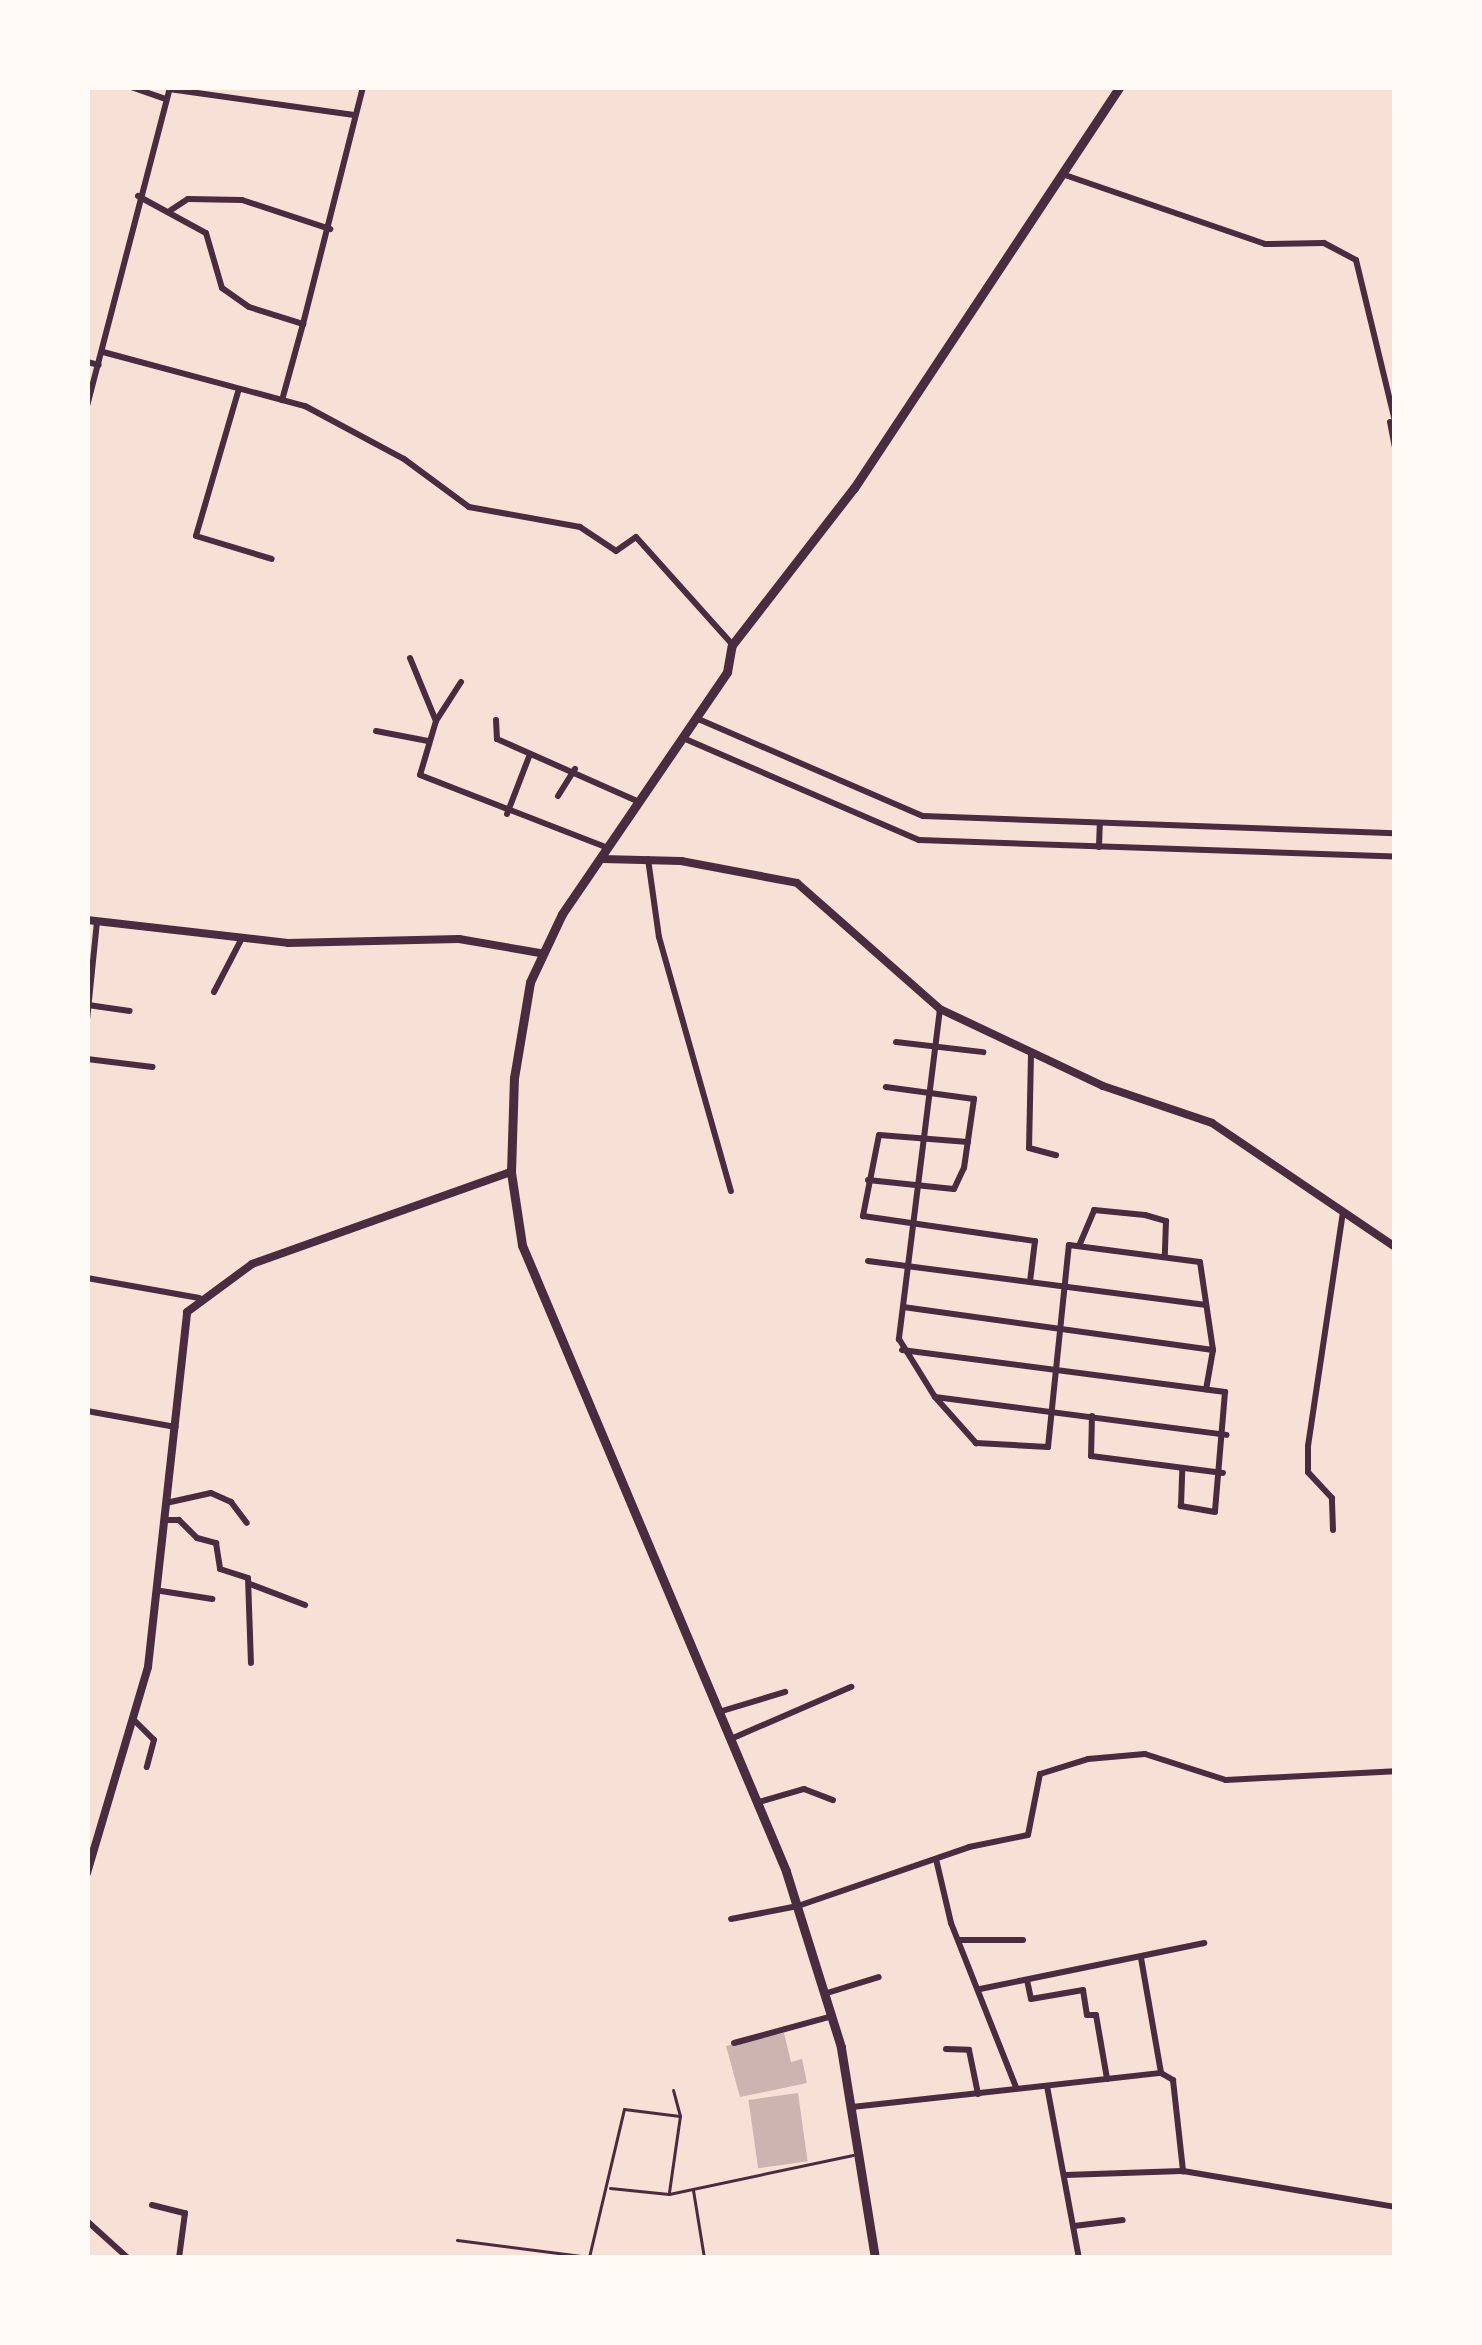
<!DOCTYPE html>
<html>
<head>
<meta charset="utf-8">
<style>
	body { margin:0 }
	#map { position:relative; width:1482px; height:2345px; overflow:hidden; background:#f7e1d7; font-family:Georgia,serif }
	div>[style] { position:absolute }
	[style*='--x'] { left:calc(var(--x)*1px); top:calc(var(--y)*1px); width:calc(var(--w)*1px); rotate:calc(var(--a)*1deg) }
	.building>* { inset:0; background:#ccb4b1; transform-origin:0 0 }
	.service>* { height:3px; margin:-1.5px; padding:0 1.5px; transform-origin:1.5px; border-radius:1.5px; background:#4a2c40 }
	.minor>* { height:6px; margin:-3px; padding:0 3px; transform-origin:3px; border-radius:3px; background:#4a2c40 }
	.tertiary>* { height:8px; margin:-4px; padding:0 4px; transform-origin:4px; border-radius:4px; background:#4a2c40 }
	.secondary>* { height:8px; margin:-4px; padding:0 4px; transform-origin:4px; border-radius:4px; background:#4a2c40 }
	.primary>* { height:9px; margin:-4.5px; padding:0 4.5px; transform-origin:4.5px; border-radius:4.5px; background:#4a2c40 }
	span { translate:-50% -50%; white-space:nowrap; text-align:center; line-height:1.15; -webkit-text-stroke:12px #fffaf5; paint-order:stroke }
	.frame { position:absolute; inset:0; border:90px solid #fffaf5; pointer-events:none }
</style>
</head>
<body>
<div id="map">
	<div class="building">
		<i style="clip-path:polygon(784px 2033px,791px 2062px,802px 2059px,807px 2083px,740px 2097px,726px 2046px)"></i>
		<i style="left:798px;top:2093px;width:69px;height:50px;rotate:82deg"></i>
	</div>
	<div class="service">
		<i style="--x:610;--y:2188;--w:59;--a:5.8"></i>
		<i style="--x:669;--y:2194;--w:188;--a:-12"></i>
		<i style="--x:693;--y:2190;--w:69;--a:80.8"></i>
		<i style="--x:669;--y:2192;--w:77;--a:-81.8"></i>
		<i style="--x:680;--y:2116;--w:27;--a:-105"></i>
		<i style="--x:457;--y:2240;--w:133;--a:7.3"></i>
		<i style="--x:589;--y:2257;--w:152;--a:-76.7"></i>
		<i style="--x:624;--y:2109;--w:56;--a:7.1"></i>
	</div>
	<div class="minor">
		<i style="--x:131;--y:87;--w:37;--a:19"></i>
		<i style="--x:169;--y:89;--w:187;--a:8"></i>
		<i style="--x:1062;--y:174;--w:215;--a:19"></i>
		<i style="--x:1265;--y:244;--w:59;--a:-1"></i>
		<i style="--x:1324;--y:243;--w:36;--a:28"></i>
		<i style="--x:1356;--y:260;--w:166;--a:76.4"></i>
		<i style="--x:138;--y:196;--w:77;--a:28.6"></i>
		<i style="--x:206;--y:233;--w:57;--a:73.8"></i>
		<i style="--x:222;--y:288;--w:33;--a:35"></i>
		<i style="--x:249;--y:307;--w:57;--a:17.5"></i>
		<i style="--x:303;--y:324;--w:79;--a:105.4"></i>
		<i style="--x:171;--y:210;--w:20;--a:-33"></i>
		<i style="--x:188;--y:199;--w:54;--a:1.1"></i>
		<i style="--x:242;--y:200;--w:93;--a:18.2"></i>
		<i style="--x:303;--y:324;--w:244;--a:-75.8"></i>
		<i style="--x:103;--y:352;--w:209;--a:15"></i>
		<i style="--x:305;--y:406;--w:112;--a:28.2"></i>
		<i style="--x:404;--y:459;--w:81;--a:36.4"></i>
		<i style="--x:469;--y:507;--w:113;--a:10.2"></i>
		<i style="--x:580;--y:527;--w:43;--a:33.7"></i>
		<i style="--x:616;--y:551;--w:24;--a:-35"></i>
		<i style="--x:636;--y:537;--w:142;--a:48.1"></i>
		<i style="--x:87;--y:362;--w:12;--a:14"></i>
		<i style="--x:238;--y:392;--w:150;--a:106.3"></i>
		<i style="--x:196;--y:536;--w:79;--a:16.8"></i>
		<i style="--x:87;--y:406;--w:330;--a:-75.4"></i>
		<i style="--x:1390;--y:422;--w:26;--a:79"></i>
		<i style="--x:87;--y:640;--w:32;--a:90"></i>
		<i style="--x:410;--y:658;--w:68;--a:67.6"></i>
		<i style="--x:461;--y:682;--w:46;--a:122.7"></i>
		<i style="--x:436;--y:721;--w:56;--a:106.5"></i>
		<i style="--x:420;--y:775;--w:199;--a:21.2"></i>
		<i style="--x:696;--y:718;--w:247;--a:23.4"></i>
		<i style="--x:923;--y:816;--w:472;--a:2.1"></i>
		<i style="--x:496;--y:720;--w:19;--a:87"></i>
		<i style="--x:497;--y:739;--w:155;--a:23.9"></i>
		<i style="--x:376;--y:731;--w:53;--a:10.9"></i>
		<i style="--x:683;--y:738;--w:257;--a:23.4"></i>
		<i style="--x:919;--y:840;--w:476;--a:2"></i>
		<i style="--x:558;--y:796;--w:32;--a:-58"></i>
		<i style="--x:507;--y:814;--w:64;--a:-69"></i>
		<i style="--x:1099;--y:847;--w:24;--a:-88"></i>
		<i style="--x:648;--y:859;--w:79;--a:82"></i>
		<i style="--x:659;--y:937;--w:264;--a:74.2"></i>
		<i style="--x:214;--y:992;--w:61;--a:-62.6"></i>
		<i style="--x:88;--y:1005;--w:42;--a:8.1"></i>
		<i style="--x:940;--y:1009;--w:333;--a:97.1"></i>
		<i style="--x:899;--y:1339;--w:68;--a:58.2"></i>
		<i style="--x:935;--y:1397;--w:62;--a:48.3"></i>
		<i style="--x:976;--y:1443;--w:72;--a:3.2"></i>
		<i style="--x:1048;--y:1447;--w:203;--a:-84.1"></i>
		<i style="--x:1069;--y:1245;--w:132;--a:7.4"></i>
		<i style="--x:1200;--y:1262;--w:89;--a:81.6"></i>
		<i style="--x:87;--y:1020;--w:99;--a:-84.2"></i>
		<i style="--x:896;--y:1042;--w:88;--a:6.6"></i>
		<i style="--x:1031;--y:1054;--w:94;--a:91.2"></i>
		<i style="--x:1029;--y:1148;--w:28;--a:15"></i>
		<i style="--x:87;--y:1059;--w:66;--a:6.9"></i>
		<i style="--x:968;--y:1142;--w:89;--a:-175.5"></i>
		<i style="--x:879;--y:1135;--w:83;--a:101.2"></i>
		<i style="--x:863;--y:1216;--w:174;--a:8.3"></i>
		<i style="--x:1035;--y:1241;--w:41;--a:97"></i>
		<i style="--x:868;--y:1180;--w:86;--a:6"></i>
		<i style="--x:954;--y:1189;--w:23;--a:-65"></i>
		<i style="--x:964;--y:1168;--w:70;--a:-81.8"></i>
		<i style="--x:974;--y:1099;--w:89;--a:-172.2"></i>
		<i style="--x:1079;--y:1246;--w:39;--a:-67"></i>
		<i style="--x:1094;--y:1210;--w:51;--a:5.6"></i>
		<i style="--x:1145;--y:1215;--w:22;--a:16"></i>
		<i style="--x:1166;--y:1221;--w:36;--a:92"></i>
		<i style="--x:868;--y:1261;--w:341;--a:7.4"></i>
		<i style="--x:87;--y:1278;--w:114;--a:10.1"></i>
		<i style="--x:903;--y:1307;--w:313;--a:7.9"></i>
		<i style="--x:1213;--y:1350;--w:40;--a:100"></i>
		<i style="--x:902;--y:1350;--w:326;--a:7.4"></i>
		<i style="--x:1225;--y:1392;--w:120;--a:94.8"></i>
		<i style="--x:1215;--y:1512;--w:35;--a:-170"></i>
		<i style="--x:1181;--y:1506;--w:38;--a:-88"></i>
		<i style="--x:935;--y:1397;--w:294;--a:7.4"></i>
		<i style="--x:87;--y:1411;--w:90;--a:10.2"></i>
		<i style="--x:1092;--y:1416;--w:40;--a:91.4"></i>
		<i style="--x:1091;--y:1456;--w:133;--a:7.3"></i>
		<i style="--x:166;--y:1503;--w:46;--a:-12.5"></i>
		<i style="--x:211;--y:1493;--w:22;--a:24"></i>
		<i style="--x:231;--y:1502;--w:26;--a:53"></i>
		<i style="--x:165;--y:1520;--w:14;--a:0"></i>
		<i style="--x:179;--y:1520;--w:25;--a:45"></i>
		<i style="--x:197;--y:1538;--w:20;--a:15"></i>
		<i style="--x:216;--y:1543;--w:26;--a:81"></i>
		<i style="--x:220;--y:1569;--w:29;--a:18"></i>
		<i style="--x:248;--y:1578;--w:85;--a:88"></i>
		<i style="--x:1333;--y:1530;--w:32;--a:-92"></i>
		<i style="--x:1332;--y:1498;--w:35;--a:-133"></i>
		<i style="--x:1308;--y:1472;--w:26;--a:-90"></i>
		<i style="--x:1308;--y:1446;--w:237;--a:-81.5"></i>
		<i style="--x:250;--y:1584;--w:59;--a:20.9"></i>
		<i style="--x:161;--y:1591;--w:52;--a:8.9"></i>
		<i style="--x:722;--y:1711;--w:66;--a:-16.8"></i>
		<i style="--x:136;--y:1722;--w:25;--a:45"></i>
		<i style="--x:154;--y:1740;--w:28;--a:105"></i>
		<i style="--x:733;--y:1738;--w:129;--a:-23.4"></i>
		<i style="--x:759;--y:1802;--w:47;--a:-16.1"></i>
		<i style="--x:804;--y:1789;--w:31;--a:21"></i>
		<i style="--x:936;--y:1859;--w:66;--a:76.8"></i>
		<i style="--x:951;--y:1923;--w:176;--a:68.4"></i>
		<i style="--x:731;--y:1919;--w:68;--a:-11"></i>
		<i style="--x:798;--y:1906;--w:181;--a:-19"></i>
		<i style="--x:969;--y:1847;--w:60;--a:-11.5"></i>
		<i style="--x:1028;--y:1835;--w:62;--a:-78.9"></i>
		<i style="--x:1040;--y:1774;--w:50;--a:-17.4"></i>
		<i style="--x:1088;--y:1759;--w:57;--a:-5"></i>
		<i style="--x:1145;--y:1754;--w:85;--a:17.8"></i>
		<i style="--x:1226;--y:1780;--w:169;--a:-3"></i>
		<i style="--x:960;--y:1940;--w:63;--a:0"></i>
		<i style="--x:1141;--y:1958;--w:117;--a:80.1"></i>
		<i style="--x:1027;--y:1980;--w:19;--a:78"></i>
		<i style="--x:1031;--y:1999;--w:53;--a:-9.8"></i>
		<i style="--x:1083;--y:1990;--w:25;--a:81"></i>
		<i style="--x:1087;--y:2015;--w:9;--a:0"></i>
		<i style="--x:1096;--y:2015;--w:65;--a:80.2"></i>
		<i style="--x:980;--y:1989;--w:229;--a:-11.6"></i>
		<i style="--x:827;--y:1993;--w:54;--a:-17.1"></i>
		<i style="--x:734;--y:2043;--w:98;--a:-15.3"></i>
		<i style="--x:946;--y:2049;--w:23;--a:2"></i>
		<i style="--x:969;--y:2050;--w:45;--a:78.4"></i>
		<i style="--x:1047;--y:2086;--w:175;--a:79.5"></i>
		<i style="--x:852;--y:2107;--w:311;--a:-6.3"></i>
		<i style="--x:1161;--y:2073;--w:14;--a:30"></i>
		<i style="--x:1173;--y:2080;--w:92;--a:83.7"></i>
		<i style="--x:1183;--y:2171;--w:215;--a:9.6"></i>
		<i style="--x:1065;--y:2175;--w:117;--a:-2"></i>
		<i style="--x:152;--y:2205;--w:34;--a:14"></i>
		<i style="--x:185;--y:2213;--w:45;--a:97.6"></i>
		<i style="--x:87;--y:2221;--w:55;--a:42.1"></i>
		<i style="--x:1074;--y:2226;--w:49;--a:-7"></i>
	</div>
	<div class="tertiary">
		<i style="--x:87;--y:920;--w:202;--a:6.5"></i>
		<i style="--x:288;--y:943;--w:171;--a:-1.3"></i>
		<i style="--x:459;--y:939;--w:82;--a:9.8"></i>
		<i style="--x:87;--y:1873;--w:215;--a:-73.5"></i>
		<i style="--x:148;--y:1667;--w:357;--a:-83.7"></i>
		<i style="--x:187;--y:1312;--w:81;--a:-36.4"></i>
		<i style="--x:252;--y:1264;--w:275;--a:-19.6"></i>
	</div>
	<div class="secondary">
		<i style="--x:602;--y:859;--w:79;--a:1.5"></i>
		<i style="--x:681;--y:861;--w:118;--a:10.7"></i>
		<i style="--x:797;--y:883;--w:191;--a:41.4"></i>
		<i style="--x:940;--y:1009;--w:180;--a:25.3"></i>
		<i style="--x:1103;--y:1086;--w:115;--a:18.7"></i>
		<i style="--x:1212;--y:1123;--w:221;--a:34.1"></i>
	</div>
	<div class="primary">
		<i style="--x:875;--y:2258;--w:214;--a:-99.2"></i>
		<i style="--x:841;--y:2047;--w:184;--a:-107.4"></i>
		<i style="--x:786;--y:1871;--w:679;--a:-112.87"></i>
		<i style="--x:522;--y:1245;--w:74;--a:-98.6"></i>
		<i style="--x:511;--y:1172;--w:94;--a:-88.2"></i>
		<i style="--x:514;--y:1078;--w:97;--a:-80.5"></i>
		<i style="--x:530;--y:982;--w:75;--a:-64.8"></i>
		<i style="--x:562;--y:914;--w:293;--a:-55.7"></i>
		<i style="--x:727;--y:672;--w:27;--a:-80"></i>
		<i style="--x:732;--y:645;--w:199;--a:-52.2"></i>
		<i style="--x:854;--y:488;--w:481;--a:-56.5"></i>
	</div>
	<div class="frame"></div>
</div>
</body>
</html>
